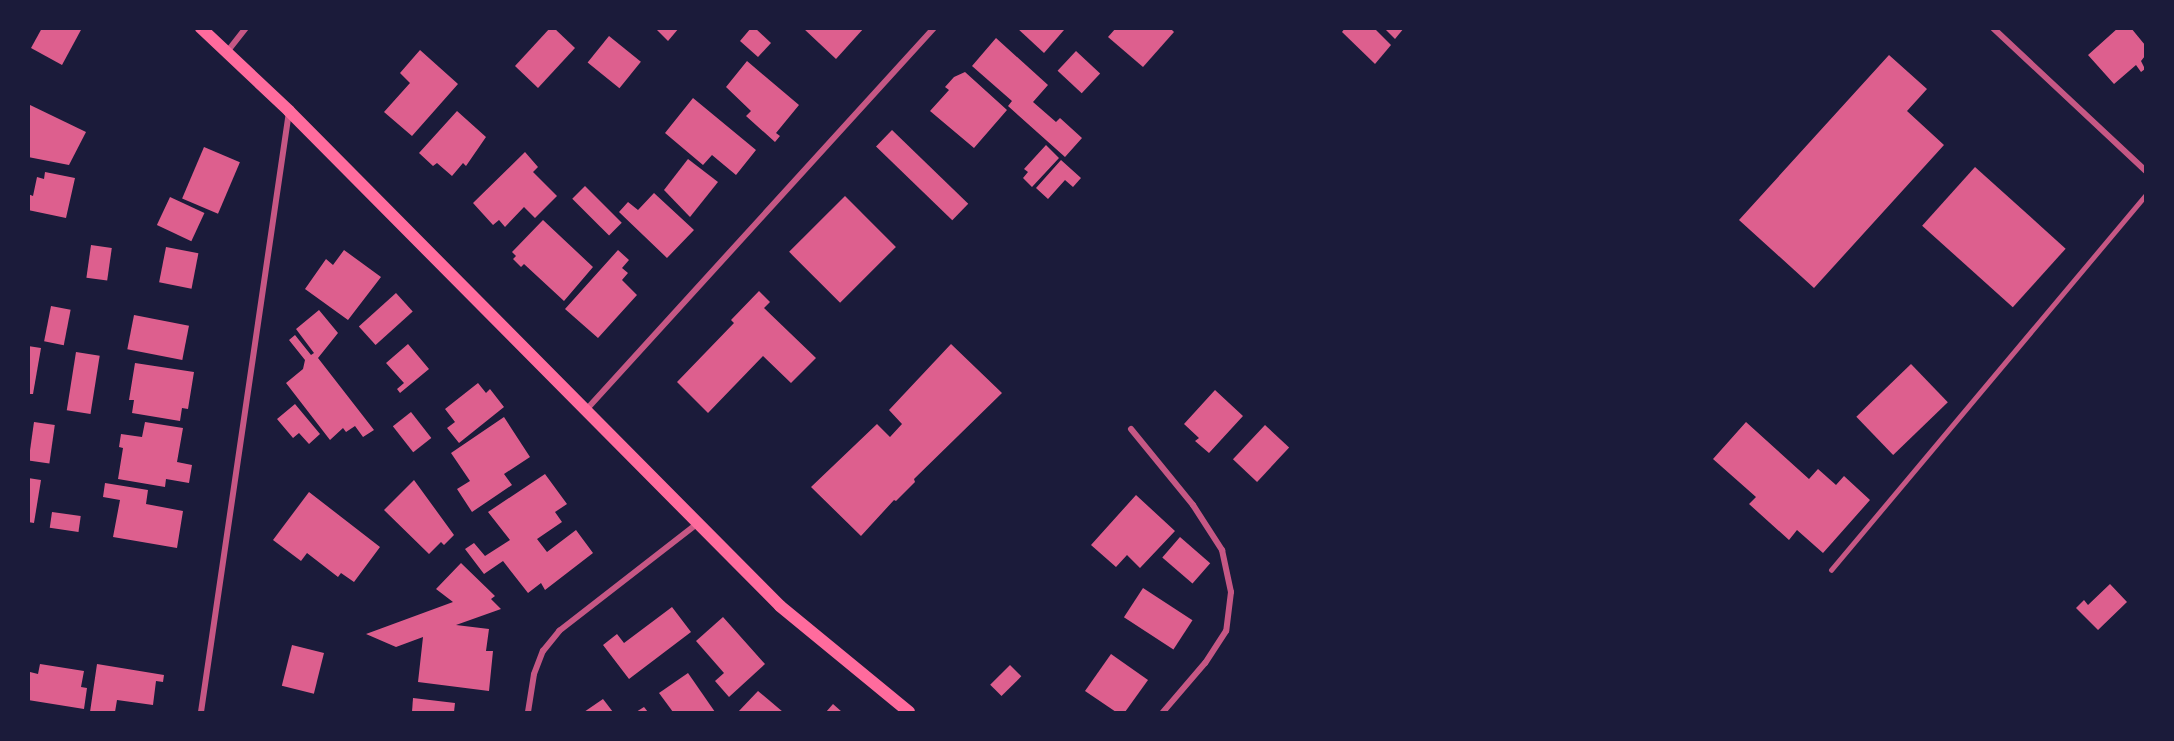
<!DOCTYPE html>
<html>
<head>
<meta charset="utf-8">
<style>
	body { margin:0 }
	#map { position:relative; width:2174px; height:741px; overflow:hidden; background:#1b1b3a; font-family:"Times New Roman",serif }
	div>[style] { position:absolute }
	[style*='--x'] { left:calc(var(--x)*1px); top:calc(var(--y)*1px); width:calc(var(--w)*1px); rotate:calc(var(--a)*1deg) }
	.building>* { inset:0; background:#dd5f8e; transform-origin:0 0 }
	.service>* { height:4.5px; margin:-2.25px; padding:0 2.25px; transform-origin:2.25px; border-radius:2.25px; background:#c65784 }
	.minor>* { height:6px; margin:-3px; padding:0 3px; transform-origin:3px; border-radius:3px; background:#c65784 }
	.secondary>* { height:12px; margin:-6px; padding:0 6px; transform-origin:6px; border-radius:6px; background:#ff6b9d }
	span { translate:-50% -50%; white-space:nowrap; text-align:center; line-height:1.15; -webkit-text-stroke:6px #1b1b3a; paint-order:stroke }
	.frame { position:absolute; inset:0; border:30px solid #1b1b3a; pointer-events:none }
</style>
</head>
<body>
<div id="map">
	<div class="building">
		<i style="clip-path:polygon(42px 28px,82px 28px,62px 65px,31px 48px)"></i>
		<i style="clip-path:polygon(550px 28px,554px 28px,575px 48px,538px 88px,515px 66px)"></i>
		<i style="clip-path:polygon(655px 28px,679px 28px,668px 41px)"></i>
		<i style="clip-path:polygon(751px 28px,755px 28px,771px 43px,758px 57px,740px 41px)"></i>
		<i style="clip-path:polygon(803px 28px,864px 28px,836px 59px)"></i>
		<i style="clip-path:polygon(1017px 28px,1062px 28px,1064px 30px,1044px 53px)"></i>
		<i style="clip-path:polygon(1116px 28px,1170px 28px,1174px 32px,1143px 67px,1108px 37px)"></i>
		<i style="clip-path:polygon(1345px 28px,1374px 28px,1391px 45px,1375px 64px,1342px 32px)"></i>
		<i style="clip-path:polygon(1384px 28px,1404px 28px,1395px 39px)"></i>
		<i style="clip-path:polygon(2118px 28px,2131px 28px,2145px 45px,2145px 56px,2141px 61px,2145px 69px,2141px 72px,2136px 65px,2114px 84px,2088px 55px)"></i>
		<i style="left:609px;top:36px;width:41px;height:34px;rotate:39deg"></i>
		<i style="clip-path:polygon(996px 38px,1048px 85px,1033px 102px,1056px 122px,1060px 118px,1082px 138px,1065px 157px,1008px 106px,1012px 101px,972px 66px)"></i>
		<i style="clip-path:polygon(420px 50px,458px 84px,412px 136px,384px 112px,410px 83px,400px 73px)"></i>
		<i style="left:1076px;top:51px;width:33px;height:27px;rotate:43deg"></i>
		<i style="clip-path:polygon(1889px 55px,1927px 89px,1907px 111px,1944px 145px,1814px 288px,1739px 220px)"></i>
		<i style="clip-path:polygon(747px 61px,799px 105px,776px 133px,780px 136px,775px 142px,746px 116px,751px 111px,726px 87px)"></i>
		<i style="clip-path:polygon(965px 72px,1007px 110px,974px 148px,930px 111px,949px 90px,945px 87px,954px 77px)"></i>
		<i style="clip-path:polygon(693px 98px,756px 150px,736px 175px,712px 155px,703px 165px,665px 133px)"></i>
		<i style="clip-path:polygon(28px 104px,86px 132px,69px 165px,28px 157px)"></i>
		<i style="clip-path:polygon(457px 111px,486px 137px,466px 166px,463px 163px,452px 176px,437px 163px,433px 166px,419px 153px)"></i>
		<i style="left:892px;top:130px;width:106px;height:23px;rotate:44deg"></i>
		<i style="clip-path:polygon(1046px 145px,1059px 158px,1032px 187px,1023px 178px,1028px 172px,1024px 169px)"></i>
		<i style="left:204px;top:147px;width:39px;height:56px;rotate:23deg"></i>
		<i style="clip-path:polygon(525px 152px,538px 167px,533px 172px,557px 196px,535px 218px,524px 207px,505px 227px,499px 220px,493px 225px,473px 203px)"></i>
		<i style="clip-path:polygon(688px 159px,718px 182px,690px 217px,664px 190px)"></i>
		<i style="clip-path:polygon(1061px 160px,1081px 178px,1073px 187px,1065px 180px,1048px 199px,1036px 188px)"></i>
		<i style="left:1975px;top:167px;width:122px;height:79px;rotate:42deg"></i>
		<i style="clip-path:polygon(45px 172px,75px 178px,66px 218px,28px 210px,28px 194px,33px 196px,37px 177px,44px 179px)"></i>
		<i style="left:585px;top:186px;width:52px;height:18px;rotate:45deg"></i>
		<i style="clip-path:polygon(654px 193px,694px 230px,667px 258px,619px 212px,628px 202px,638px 210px)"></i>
		<i style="left:845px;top:196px;width:72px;height:79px;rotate:45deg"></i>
		<i style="left:170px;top:197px;width:38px;height:31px;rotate:25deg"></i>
		<i style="clip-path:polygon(543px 220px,593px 267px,564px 301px,524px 264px,521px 267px,513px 259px,516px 256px,512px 252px)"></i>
		<i style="left:91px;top:245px;width:21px;height:33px;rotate:8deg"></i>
		<i style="left:166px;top:247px;width:33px;height:36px;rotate:11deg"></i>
		<i style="clip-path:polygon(344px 250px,381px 277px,348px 320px,305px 289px,326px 259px,333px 265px)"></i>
		<i style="clip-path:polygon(618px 250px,629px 260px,622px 268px,628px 273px,622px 280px,637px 295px,598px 338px,565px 309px)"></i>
		<i style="clip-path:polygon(759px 291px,770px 302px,764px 308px,816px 358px,791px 383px,763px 356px,708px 413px,677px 382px,734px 323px,731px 320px)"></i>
		<i style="left:396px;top:293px;width:25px;height:50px;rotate:48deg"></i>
		<i style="left:51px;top:306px;width:20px;height:36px;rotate:11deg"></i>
		<i style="clip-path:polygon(319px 310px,338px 333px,318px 358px,374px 430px,363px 437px,355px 426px,346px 432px,343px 428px,330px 440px,286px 383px,303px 369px,305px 360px,289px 340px,295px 335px,311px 355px,314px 353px,296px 329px)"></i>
		<i style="left:134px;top:315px;width:56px;height:35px;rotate:11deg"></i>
		<i style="clip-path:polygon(408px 344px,429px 369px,400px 393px,397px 389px,404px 383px,386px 363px)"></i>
		<i style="clip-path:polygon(951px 344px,1002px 393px,914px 479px,915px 482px,896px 501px,894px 500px,861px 536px,811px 487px,877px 424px,890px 437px,902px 424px,889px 410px)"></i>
		<i style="clip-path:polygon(28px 346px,41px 348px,33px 394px,28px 394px)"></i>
		<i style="left:76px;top:352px;width:24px;height:59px;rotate:9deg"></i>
		<i style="clip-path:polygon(135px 363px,194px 372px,188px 409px,182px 408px,180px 421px,132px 413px,134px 400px,129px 400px)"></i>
		<i style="left:1911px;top:364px;width:53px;height:76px;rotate:46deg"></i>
		<i style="clip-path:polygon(478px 383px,486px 393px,490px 389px,504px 407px,459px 443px,447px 428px,455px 422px,445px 409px)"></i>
		<i style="clip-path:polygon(1215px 390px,1243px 416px,1209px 453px,1195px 441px,1199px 438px,1184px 424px)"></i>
		<i style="clip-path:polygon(295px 404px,320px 434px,309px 444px,299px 433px,293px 438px,277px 419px)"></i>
		<i style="left:411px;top:412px;width:33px;height:23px;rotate:52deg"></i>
		<i style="clip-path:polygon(504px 417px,530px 457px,504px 474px,512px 485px,472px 512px,457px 489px,470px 481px,451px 453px)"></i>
		<i style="left:34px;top:422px;width:21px;height:39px;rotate:8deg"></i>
		<i style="clip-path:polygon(145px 422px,183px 428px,177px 462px,192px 465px,189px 483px,166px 479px,165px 487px,118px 479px,123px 448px,119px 447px,121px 434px,142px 437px)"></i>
		<i style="clip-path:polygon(1746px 422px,1809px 479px,1818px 469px,1836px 485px,1844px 476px,1870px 500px,1823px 553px,1797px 530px,1789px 540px,1749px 504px,1756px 497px,1713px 459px)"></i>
		<i style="left:1265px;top:425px;width:33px;height:47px;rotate:43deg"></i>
		<i style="clip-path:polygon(545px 474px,567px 504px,555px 512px,562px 522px,537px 539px,547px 552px,576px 530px,593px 553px,545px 590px,541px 583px,528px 593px,503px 561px,484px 574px,465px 549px,474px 543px,485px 556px,510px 540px,488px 512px)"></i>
		<i style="clip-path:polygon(28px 478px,41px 480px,34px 523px,28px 522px)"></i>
		<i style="clip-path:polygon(414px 480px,454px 535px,444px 545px,441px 542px,429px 554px,384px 510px)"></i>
		<i style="clip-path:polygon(105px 483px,148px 490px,146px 504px,183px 511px,177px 548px,113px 537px,120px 500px,103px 497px)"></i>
		<i style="clip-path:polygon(309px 492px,380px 547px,354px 582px,341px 573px,338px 577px,307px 553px,301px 561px,273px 540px)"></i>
		<i style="clip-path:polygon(1136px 495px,1175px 531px,1140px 568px,1127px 555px,1116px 567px,1091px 545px)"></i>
		<i style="left:52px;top:512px;width:29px;height:16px;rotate:8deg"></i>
		<i style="left:1180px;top:537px;width:40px;height:27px;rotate:41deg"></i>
		<i style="clip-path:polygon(461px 563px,495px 596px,491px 599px,501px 609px,456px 625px,489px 629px,486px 651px,493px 651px,489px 691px,418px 682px,423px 637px,396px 647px,366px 634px,453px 602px,436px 589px)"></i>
		<i style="clip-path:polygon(2110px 584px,2127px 602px,2098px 630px,2076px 608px,2084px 600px,2088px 605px)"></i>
		<i style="left:1143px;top:588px;width:59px;height:35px;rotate:33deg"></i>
		<i style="clip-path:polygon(672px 607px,691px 632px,629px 679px,603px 645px,617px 634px,624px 643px)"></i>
		<i style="clip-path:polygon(723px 617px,765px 664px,729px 697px,715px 681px,724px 673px,696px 641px)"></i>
		<i style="left:292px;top:645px;width:33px;height:42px;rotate:14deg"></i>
		<i style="clip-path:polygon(1111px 654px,1148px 680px,1125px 712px,1116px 712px,1085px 691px)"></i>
		<i style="clip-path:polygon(40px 664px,84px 671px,81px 687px,87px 688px,84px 709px,28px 700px,30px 672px,38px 674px)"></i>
		<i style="clip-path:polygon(97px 664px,164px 675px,163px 682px,156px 681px,153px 705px,117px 700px,115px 712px,90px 712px)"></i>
		<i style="left:1010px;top:665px;width:16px;height:28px;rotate:45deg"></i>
		<i style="clip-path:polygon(688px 673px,715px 712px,673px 712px,659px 693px)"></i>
		<i style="clip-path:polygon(758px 691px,783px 712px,738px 712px)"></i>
		<i style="clip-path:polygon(413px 698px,455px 703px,454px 712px,412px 712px)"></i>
		<i style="clip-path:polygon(603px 699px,613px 712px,584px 712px)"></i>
		<i style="clip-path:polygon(833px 704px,842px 712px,826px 712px)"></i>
		<i style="clip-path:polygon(644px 707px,648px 712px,636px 712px)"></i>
	</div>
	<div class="service">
		<i style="--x:1831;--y:570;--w:491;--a:-50"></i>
	</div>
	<div class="minor">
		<i style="--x:1993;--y:28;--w:209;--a:43.1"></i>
		<i style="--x:227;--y:52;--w:31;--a:-52"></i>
		<i style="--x:586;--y:410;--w:517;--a:-47.67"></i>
		<i style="--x:1131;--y:429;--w:98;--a:50.8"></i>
		<i style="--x:1193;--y:505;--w:54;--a:57.2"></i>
		<i style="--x:1222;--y:550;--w:43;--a:77.9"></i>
		<i style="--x:1231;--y:592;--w:39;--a:97"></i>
		<i style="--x:1226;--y:631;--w:38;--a:123"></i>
		<i style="--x:1205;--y:663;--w:65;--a:130.6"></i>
		<i style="--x:201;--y:712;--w:606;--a:-81.66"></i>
		<i style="--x:528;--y:712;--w:38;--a:-81"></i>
		<i style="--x:534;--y:674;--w:25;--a:-69"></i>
		<i style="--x:543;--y:651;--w:26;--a:-51"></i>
		<i style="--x:559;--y:631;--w:175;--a:-37.8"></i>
	</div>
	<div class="secondary">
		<i style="--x:201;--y:28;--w:121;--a:43.3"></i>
		<i style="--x:289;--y:111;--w:697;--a:45.23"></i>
		<i style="--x:780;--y:606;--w:167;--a:39.4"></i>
	</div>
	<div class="frame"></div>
</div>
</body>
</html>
